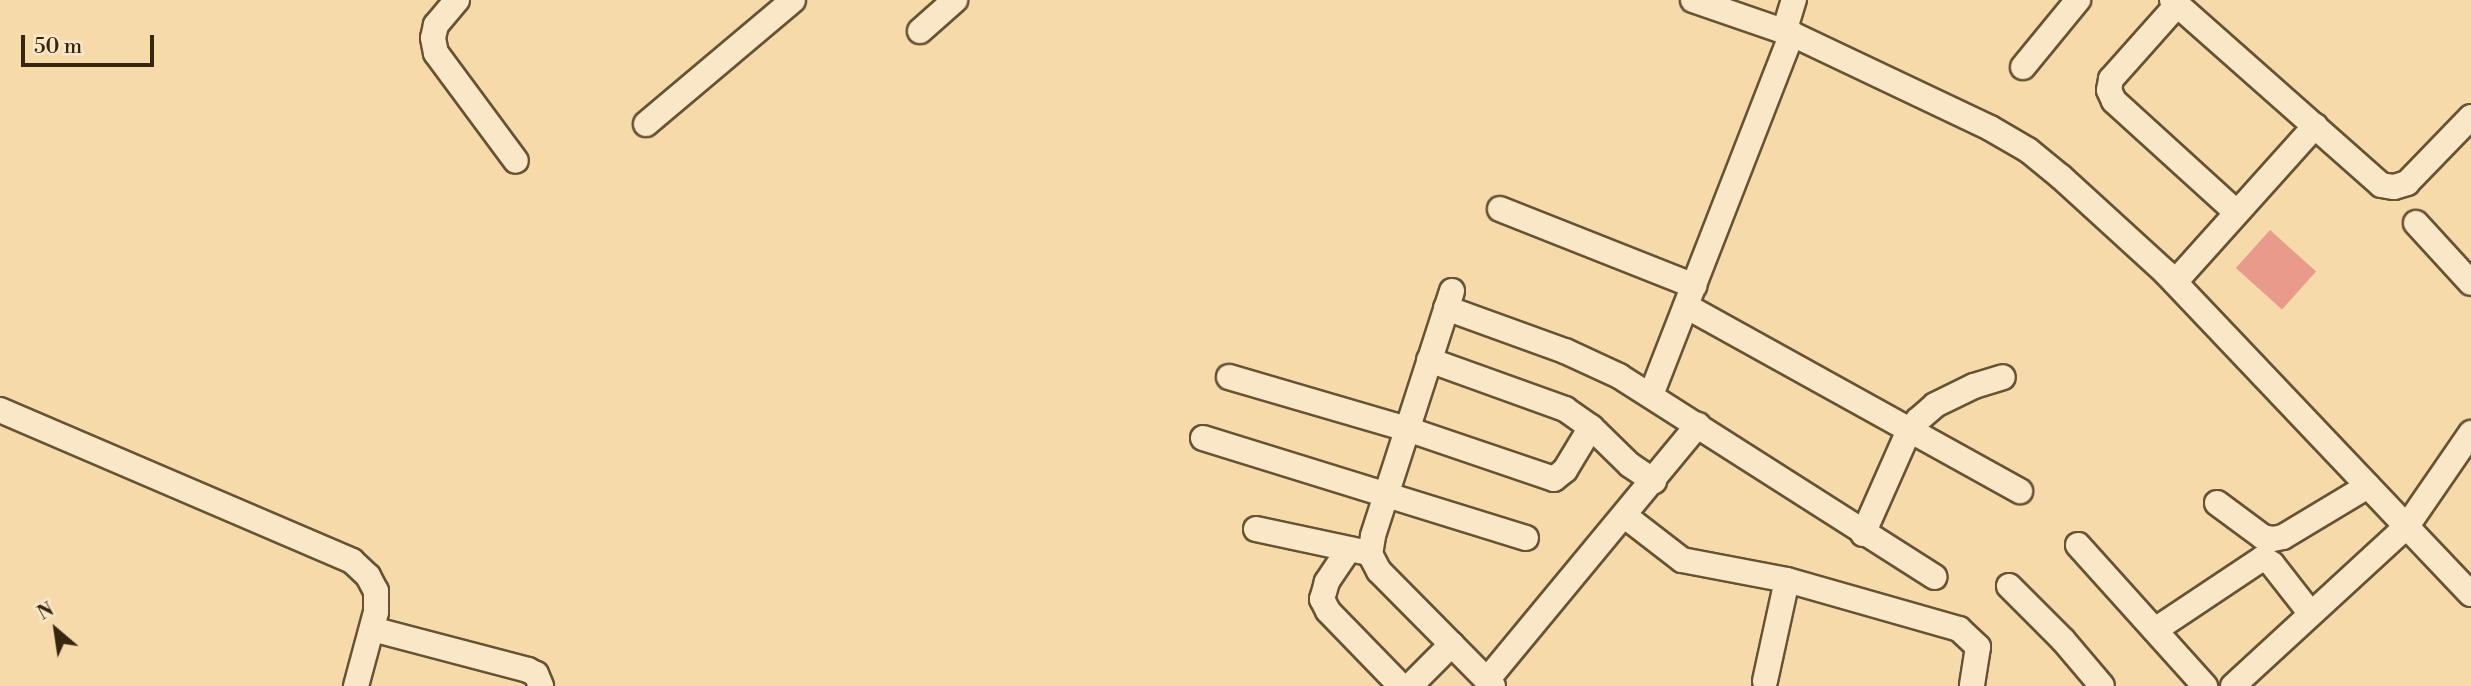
<!DOCTYPE html>
<html>
<head>
<meta charset="utf-8">
<style>
	body { margin:0 }
	#map { position:relative; width:2471px; height:686px; overflow:hidden; background:#f6daaa; font-family:"Libre Bodoni",serif }
	div>[style] { position:absolute }
	[style*='--x'] { left:calc(var(--x)*1px); top:calc(var(--y)*1px); width:calc(var(--w)*1px); rotate:calc(var(--a)*1deg) }
	.building>* { inset:0; background:#e89b8b; transform-origin:0 0 }
	.roads { filter:drop-shadow(2px 0 #665334) drop-shadow(-2px 0 #665334) drop-shadow(0 2px #665334) drop-shadow(0 -2px #665334) }
	.minor>* { height:24px; margin:-12px; padding:0 12px; transform-origin:12px; border-radius:12px; background:#f9e7c8 }
	span { translate:-50% -50%; white-space:nowrap; text-align:center; line-height:1.15; -webkit-text-stroke:5px #f9e7c8; paint-order:stroke }
	.north { position:absolute; left:21px; top:595px; width:70px; height:70px; -webkit-text-stroke:5px #f9e7c8; paint-order:stroke; rotate:331deg; font-size:19px; font-weight:700; line-height:28px; text-align:center; color:#36260d }
	.north::after { content:''; display:block; margin:auto; width:24px; height:32px; background:#36260d; clip-path:polygon(50% 0,100% 100%,50% 72%,0 100%) }
	.scale { position:absolute; left:21px; top:35px; width:133px; height:32px; box-sizing:border-box; border:4px solid #36260d; border-top:0; padding-left:9px; font-size:21px; line-height:24px; white-space:nowrap; color:#36260d; -webkit-text-stroke:5px #f9e7c8; paint-order:stroke }
</style>
</head>
<body>
<div id="map">
	<div class="building">
		<i style="left:2270px;top:230px;width:62px;height:51px;rotate:42deg"></i>
	</div>
	<div class="roads">
		<div class="minor">
			<i style="--x:457;--y:0;--w:33;--a:130"></i>
			<i style="--x:436;--y:25;--w:13;--a:103"></i>
			<i style="--x:433;--y:38;--w:15;--a:79"></i>
			<i style="--x:436;--y:53;--w:134;--a:53.5"></i>
			<i style="--x:1693;--y:0;--w:105;--a:19"></i>
			<i style="--x:1792;--y:34;--w:219;--a:25.4"></i>
			<i style="--x:1990;--y:128;--w:44;--a:30.1"></i>
			<i style="--x:2028;--y:150;--w:43;--a:39.3"></i>
			<i style="--x:2061;--y:177;--w:141;--a:42.4"></i>
			<i style="--x:2165;--y:272;--w:444;--a:46.5"></i>
			<i style="--x:2172;--y:0;--w:279;--a:41.5"></i>
			<i style="--x:2381;--y:185;--w:13;--a:9"></i>
			<i style="--x:2394;--y:187;--w:14;--a:-17"></i>
			<i style="--x:2407;--y:183;--w:92;--a:-45.9"></i>
			<i style="--x:2177;--y:5;--w:99;--a:131.7"></i>
			<i style="--x:2111;--y:79;--w:11;--a:100"></i>
			<i style="--x:2109;--y:90;--w:12;--a:66"></i>
			<i style="--x:2114;--y:101;--w:166;--a:42.3"></i>
			<i style="--x:920;--y:31;--w:47;--a:-41.5"></i>
			<i style="--x:1784;--y:32;--w:34;--a:-73"></i>
			<i style="--x:2023;--y:67;--w:87;--a:-50.6"></i>
			<i style="--x:646;--y:124;--w:192;--a:-40.1"></i>
			<i style="--x:1500;--y:209;--w:209;--a:21.6"></i>
			<i style="--x:2416;--y:223;--w:81;--a:47.5"></i>
			<i style="--x:2175;--y:282;--w:210;--a:-48.1"></i>
			<i style="--x:1452;--y:291;--w:257;--a:107.9"></i>
			<i style="--x:1373;--y:536;--w:18;--a:99"></i>
			<i style="--x:1370;--y:554;--w:19;--a:62"></i>
			<i style="--x:1379;--y:571;--w:162;--a:45.3"></i>
			<i style="--x:1686;--y:306;--w:382;--a:29"></i>
			<i style="--x:1446;--y:308;--w:127;--a:19.9"></i>
			<i style="--x:1565;--y:351;--w:60;--a:24.8"></i>
			<i style="--x:1619;--y:376;--w:374;--a:32.5"></i>
			<i style="--x:1429;--y:360;--w:145;--a:19.8"></i>
			<i style="--x:1565;--y:409;--w:32;--a:35"></i>
			<i style="--x:1591;--y:427;--w:54;--a:44.3"></i>
			<i style="--x:1630;--y:465;--w:29;--a:34"></i>
			<i style="--x:1229;--y:377;--w:185;--a:16.3"></i>
			<i style="--x:1407;--y:429;--w:155;--a:18.8"></i>
			<i style="--x:1554;--y:479;--w:14;--a:-39"></i>
			<i style="--x:1565;--y:470;--w:50;--a:-58.8"></i>
			<i style="--x:1651;--y:395;--w:388;--a:-68.7"></i>
			<i style="--x:0;--y:410;--w:383;--a:23.2"></i>
			<i style="--x:352;--y:561;--w:22;--a:43"></i>
			<i style="--x:368;--y:576;--w:17;--a:62"></i>
			<i style="--x:376;--y:591;--w:21;--a:90"></i>
			<i style="--x:376;--y:612;--w:77;--a:105.1"></i>
			<i style="--x:1203;--y:438;--w:338;--a:17.2"></i>
			<i style="--x:2217;--y:503;--w:57;--a:36.5"></i>
			<i style="--x:2263;--y:537;--w:10;--a:11"></i>
			<i style="--x:2273;--y:539;--w:10;--a:-11"></i>
			<i style="--x:2283;--y:537;--w:99;--a:-31"></i>
			<i style="--x:1625;--y:516;--w:72;--a:37.7"></i>
			<i style="--x:1682;--y:560;--w:107;--a:10.8"></i>
			<i style="--x:1787;--y:580;--w:179;--a:15.9"></i>
			<i style="--x:1959;--y:629;--w:26;--a:43"></i>
			<i style="--x:1978;--y:647;--w:39;--a:99"></i>
			<i style="--x:1256;--y:529;--w:109;--a:12.1"></i>
			<i style="--x:1863;--y:534;--w:106;--a:-66.1"></i>
			<i style="--x:1906;--y:437;--w:21;--a:-55"></i>
			<i style="--x:1918;--y:420;--w:23;--a:-41"></i>
			<i style="--x:1935;--y:405;--w:43;--a:-26"></i>
			<i style="--x:1974;--y:386;--w:30;--a:-17"></i>
			<i style="--x:2078;--y:545;--w:190;--a:48"></i>
			<i style="--x:1349;--y:549;--w:40;--a:124"></i>
			<i style="--x:1327;--y:582;--w:18;--a:106"></i>
			<i style="--x:1322;--y:599;--w:13;--a:63"></i>
			<i style="--x:1328;--y:611;--w:105;--a:45.8"></i>
			<i style="--x:2009;--y:586;--w:76;--a:45"></i>
			<i style="--x:2063;--y:640;--w:60;--a:49.7"></i>
			<i style="--x:372;--y:629;--w:161;--a:14.7"></i>
			<i style="--x:528;--y:670;--w:9;--a:27"></i>
			<i style="--x:536;--y:674;--w:13;--a:67"></i>
			<i style="--x:2155;--y:630;--w:130;--a:-33.7"></i>
			<i style="--x:2263;--y:558;--w:11;--a:34"></i>
			<i style="--x:2272;--y:564;--w:63;--a:52"></i>
			<i style="--x:1487;--y:680;--w:331;--a:-50.4"></i>
			<i style="--x:1765;--y:681;--w:103;--a:-77.7"></i>
			<i style="--x:1410;--y:686;--w:59;--a:-45"></i>
			<i style="--x:2233;--y:686;--w:236;--a:-42.6"></i>
			<i style="--x:2407;--y:526;--w:113;--a:-55.5"></i>
		</div>
	</div>
	<div class="north">N</div>
	<div class="scale">50 m</div>
</div>
</body>
</html>
